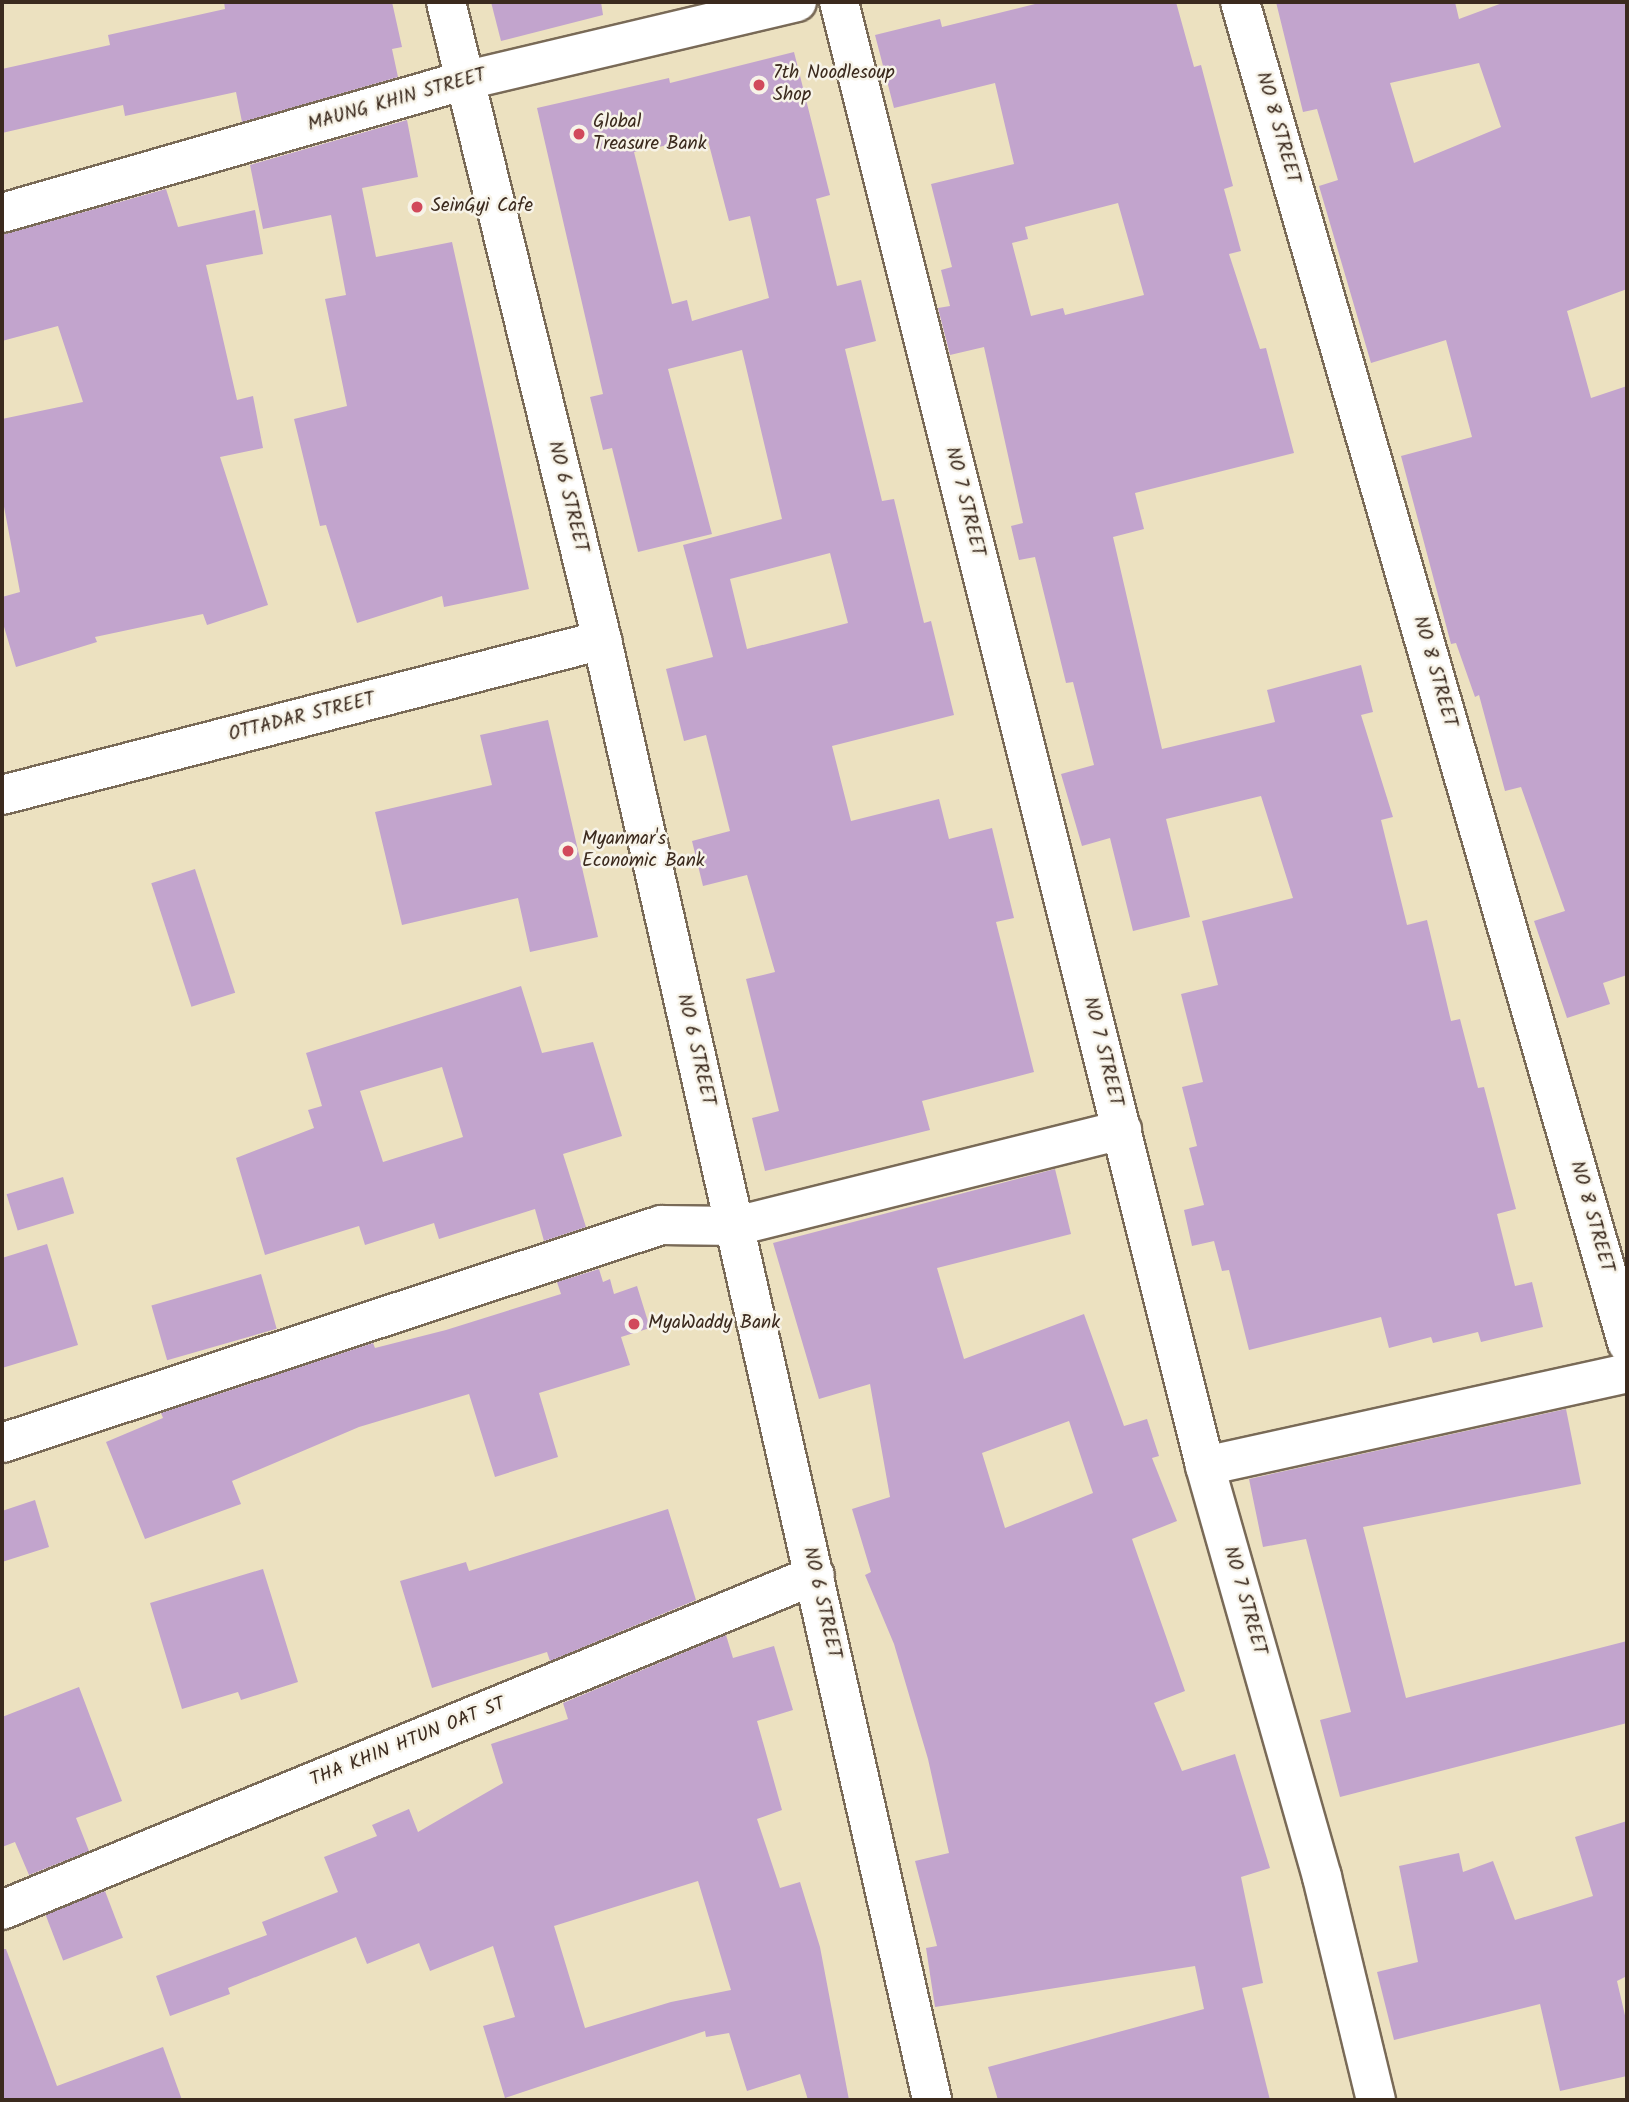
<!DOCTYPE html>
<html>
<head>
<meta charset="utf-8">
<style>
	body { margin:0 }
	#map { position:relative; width:1629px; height:2102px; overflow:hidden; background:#ece1c0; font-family:Kalam,sans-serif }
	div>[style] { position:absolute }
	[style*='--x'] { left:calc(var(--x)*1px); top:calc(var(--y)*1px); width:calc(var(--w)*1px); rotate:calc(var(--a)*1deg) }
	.building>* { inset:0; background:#c2a4cd; transform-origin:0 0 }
	.roads { filter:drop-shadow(2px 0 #796a57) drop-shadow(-2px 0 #796a57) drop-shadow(0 2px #796a57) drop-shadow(0 -2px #796a57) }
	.minor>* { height:38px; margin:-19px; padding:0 19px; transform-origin:19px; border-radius:19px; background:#fff }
	.tertiary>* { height:38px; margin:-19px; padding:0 19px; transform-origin:19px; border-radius:19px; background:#fff }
	.dots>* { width:19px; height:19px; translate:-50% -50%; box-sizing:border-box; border:4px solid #f7f3e8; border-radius:50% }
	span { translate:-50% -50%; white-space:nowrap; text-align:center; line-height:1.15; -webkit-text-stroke:5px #f7f3e8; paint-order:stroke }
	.poi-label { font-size:19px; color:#3b2a1e }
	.left { translate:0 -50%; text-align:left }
	.street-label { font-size:19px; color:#3b2a1e }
	.frame { position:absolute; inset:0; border:4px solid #3b2a1e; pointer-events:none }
</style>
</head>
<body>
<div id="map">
	<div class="building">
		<i style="clip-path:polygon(224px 2px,392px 2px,402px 47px,392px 49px,398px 77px,242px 122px,236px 92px,125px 116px,123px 105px,2px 133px,2px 69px,110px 45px,108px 35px,225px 9px)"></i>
		<i style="clip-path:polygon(491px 2px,601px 2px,603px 15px,501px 41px)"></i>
		<i style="clip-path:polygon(evenodd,1043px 2px,1176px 2px,1194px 67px,1201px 65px,1233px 186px,1224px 189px,1241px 251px,1229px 254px,1260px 349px,1266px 348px,1294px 453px,1135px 493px,1144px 529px,1113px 537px,1162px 749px,1275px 722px,1267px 690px,1361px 665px,1373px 712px,1361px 715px,1393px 817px,1381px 820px,1407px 925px,1427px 920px,1451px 1021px,1460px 1019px,1478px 1088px,1484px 1087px,1516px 1209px,1497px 1214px,1515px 1286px,1532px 1282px,1543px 1327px,1481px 1342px,1478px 1332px,1433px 1343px,1431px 1337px,1389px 1348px,1381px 1317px,1249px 1350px,1229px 1270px,1222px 1271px,1214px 1241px,1192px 1246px,1184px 1210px,1204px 1205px,1189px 1148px,1197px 1146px,1182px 1087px,1203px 1082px,1181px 994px,1218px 985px,1202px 921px,1293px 898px,1261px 796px,1166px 819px,1190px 917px,1133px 931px,1110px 838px,1082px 846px,1061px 774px,1094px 765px,1073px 682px,1066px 683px,1035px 557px,1019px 560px,1011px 526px,1023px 523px,984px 347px,950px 355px,938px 308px,950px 306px,941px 270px,952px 267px,931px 184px,1014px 164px,995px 83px,894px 108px,875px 35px,940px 19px,942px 27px,1043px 2px,1118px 203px,1144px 295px,1065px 315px,1063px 308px,1031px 316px,1012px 243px,1028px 239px,1025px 227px,1118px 203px)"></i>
		<i style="clip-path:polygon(evenodd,1276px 2px,1455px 2px,1459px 19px,1505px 2px,1627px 2px,1627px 289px,1567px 311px,1591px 398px,1627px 386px,1627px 975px,1603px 983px,1610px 1004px,1567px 1018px,1534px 921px,1565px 911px,1521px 787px,1505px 791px,1479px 695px,1475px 697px,1456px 643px,1451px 644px,1401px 456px,1472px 437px,1446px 340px,1371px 363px,1319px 186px,1338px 180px,1317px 109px,1303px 112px,1276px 2px,1479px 63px,1501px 127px,1414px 163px,1390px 83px,1479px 63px)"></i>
		<i style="clip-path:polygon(evenodd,794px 52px,830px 195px,816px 199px,837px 286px,861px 280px,876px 341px,845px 349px,882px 501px,894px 499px,924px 623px,931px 621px,954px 715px,832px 746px,851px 821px,939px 799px,949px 839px,992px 828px,1014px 918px,996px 922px,1034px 1072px,922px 1101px,930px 1130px,765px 1171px,752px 1118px,779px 1111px,746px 979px,775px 972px,747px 875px,703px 886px,692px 841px,730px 831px,706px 735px,684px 741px,666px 669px,713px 657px,683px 545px,782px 519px,742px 350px,668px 369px,712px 534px,638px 552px,612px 448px,603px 450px,590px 397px,603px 394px,537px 108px,669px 78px,670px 83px,794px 52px,707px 137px,729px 221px,750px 216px,769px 298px,692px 321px,687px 300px,672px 304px,634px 152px,707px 137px,794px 52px,830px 553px,848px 623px,747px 649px,730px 579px,830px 553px)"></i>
		<i style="clip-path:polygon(407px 120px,418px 177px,362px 188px,376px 257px,452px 242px,529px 589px,444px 607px,442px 596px,357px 623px,326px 525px,320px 526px,294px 419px,347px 406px,325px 299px,346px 295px,331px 215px,263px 229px,250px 165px)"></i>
		<i style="clip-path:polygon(166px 189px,178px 227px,255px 210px,263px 254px,206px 265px,237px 400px,253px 396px,263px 448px,220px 457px,268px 605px,207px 625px,203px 614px,95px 637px,97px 642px,16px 667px,2px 620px,2px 597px,20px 592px,2px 496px,2px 419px,83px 402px,58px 326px,2px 341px,2px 235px)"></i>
		<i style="clip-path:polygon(548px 720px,598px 937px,530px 952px,518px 898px,402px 925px,375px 812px,492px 785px,480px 735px)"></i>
		<i style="left:195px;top:869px;width:130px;height:46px;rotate:72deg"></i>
		<i style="clip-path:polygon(evenodd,521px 986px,542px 1053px,593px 1042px,622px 1136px,563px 1154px,586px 1227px,544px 1241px,535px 1209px,439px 1239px,434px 1223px,365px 1245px,359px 1226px,265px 1255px,236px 1158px,314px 1128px,308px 1110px,322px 1106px,306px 1053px,521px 986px,442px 1067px,463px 1137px,383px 1162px,360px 1091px,442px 1067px)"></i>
		<i style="clip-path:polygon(evenodd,1055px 1169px,1071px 1234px,937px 1268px,964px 1359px,1084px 1314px,1124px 1426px,1147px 1419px,1159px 1456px,1152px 1458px,1177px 1521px,1132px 1539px,1185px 1691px,1154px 1703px,1182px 1771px,1235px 1754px,1270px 1868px,1241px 1877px,1263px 1983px,1242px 1988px,1270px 2100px,998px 2100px,988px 2067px,1204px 2009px,1195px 1966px,935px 2007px,926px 1948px,937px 1946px,915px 1861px,949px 1853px,928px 1759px,894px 1644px,865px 1575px,871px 1572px,852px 1509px,890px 1497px,870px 1384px,819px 1399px,773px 1243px,1055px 1169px,1069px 1421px,1093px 1493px,1005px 1528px,982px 1453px,1069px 1421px)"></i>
		<i style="left:63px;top:1177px;width:38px;height:59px;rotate:73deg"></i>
		<i style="clip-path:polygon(47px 1244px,78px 1345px,2px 1368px,2px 1258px)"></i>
		<i style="clip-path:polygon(599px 1269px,603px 1282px,610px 1279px,614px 1294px,637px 1286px,650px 1328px,621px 1337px,630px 1365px,539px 1393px,558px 1457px,495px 1477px,469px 1394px,359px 1427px,232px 1481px,241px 1504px,145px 1539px,106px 1442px,163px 1418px,161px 1413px,373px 1343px,375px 1348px,446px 1330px,561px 1294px,557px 1282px)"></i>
		<i style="left:261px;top:1274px;width:57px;height:114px;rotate:74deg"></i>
		<i style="clip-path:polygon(1566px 1409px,1581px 1484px,1363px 1527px,1406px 1698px,1627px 1641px,1627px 1723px,1340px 1797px,1320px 1720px,1351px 1712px,1306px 1539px,1263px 1547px,1249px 1479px)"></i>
		<i style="clip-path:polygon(35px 1500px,49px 1547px,2px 1562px,2px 1511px)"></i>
		<i style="clip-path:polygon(668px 1509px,696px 1600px,550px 1661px,547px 1652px,432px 1688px,400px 1581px,466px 1562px,469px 1571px)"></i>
		<i style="clip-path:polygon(263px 1569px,298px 1682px,241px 1700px,238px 1692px,182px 1709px,150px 1603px)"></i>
		<i style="clip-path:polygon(evenodd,726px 1635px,733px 1658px,774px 1646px,793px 1710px,757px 1721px,782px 1810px,757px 1819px,780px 1888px,800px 1882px,820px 1947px,849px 2100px,808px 2100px,800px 2074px,747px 2091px,729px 2033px,706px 2037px,705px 2031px,505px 2098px,483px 2026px,515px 2017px,493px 1946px,430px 1971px,419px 1943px,367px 1964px,356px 1937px,228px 1988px,230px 1994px,170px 2016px,156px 1976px,267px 1935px,262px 1922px,338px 1892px,324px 1857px,377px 1836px,372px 1825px,409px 1809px,418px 1832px,503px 1783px,491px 1744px,568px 1719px,563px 1703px,726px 1635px,698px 1881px,731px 1990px,671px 2002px,585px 2028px,554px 1926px,698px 1881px)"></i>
		<i style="clip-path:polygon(79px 1687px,122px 1801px,76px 1818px,89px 1851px,29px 1875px,15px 1842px,2px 1847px,2px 1717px)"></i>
		<i style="clip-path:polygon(1627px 1821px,1627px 1976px,1617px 1981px,1627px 2024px,1627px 2076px,1560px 2091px,1540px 2004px,1394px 2040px,1377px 1972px,1418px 1962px,1399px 1866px,1459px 1853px,1463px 1872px,1493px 1861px,1515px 1920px,1593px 1896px,1575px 1837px)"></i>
		<i style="left:105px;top:1891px;width:50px;height:64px;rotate:69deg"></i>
		<i style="clip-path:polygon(2px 1949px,6px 1949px,57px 2086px,163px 2047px,182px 2100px,2px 2100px)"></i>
	</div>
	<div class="roads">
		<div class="minor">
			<i style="--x:839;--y:2;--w:1509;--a:75.96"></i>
			<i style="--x:1205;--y:1466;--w:427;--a:74.1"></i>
			<i style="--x:1322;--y:1877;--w:229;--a:76.4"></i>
			<i style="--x:1240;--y:2;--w:1396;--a:73.9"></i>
			<i style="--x:2;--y:213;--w:484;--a:-16"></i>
			<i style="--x:467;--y:80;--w:339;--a:-13.3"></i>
			<i style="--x:2;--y:795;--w:620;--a:-14.48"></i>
			<i style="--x:2;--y:1443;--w:694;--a:-18.3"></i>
			<i style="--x:661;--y:1225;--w:75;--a:0.8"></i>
			<i style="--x:736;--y:1226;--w:398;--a:-14"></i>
			<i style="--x:1205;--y:1466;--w:432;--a:-12.4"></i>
			<i style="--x:2;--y:1910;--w:879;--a:-22.39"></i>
		</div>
		<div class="tertiary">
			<i style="--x:446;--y:2;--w:657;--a:76.26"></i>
			<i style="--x:602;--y:640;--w:1497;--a:77.26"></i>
		</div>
	</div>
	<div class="dots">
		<i style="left:759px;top:85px;background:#d1495b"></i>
		<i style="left:579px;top:134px;background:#d1495b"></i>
		<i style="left:417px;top:207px;background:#d1495b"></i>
		<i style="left:568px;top:851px;background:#d1495b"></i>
		<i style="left:634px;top:1324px;background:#d1495b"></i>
	</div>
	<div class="poi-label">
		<span class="left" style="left:773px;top:85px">7th Noodlesoup<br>Shop</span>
		<span class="left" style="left:593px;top:134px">Global<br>Treasure Bank</span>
		<span class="left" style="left:431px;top:207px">SeinGyi Cafe</span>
		<span class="left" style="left:582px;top:851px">Myanmar's<br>Economic Bank</span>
		<span class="left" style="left:648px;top:1324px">MyaWaddy Bank</span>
	</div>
	<div class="street-label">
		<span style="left:397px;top:101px;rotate:-16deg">MAUNG KHIN STREET</span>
		<span style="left:1277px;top:128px;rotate:74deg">NO 8 STREET</span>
		<span style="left:567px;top:497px;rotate:76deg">NO 6 STREET</span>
		<span style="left:964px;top:502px;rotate:76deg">NO 7 STREET</span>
		<span style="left:1434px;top:672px;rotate:74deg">NO 8 STREET</span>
		<span style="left:302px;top:718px;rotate:-14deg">OTTADAR STREET</span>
		<span style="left:695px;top:1050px;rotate:77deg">NO 6 STREET</span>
		<span style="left:1102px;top:1052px;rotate:76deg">NO 7 STREET</span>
		<span style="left:1591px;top:1217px;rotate:74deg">NO 8 STREET</span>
		<span style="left:1244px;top:1601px;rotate:74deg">NO 7 STREET</span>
		<span style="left:821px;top:1603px;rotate:77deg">NO 6 STREET</span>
		<span style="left:408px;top:1743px;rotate:-22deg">THA KHIN HTUN OAT ST</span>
	</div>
	<div class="frame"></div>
</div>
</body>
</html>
